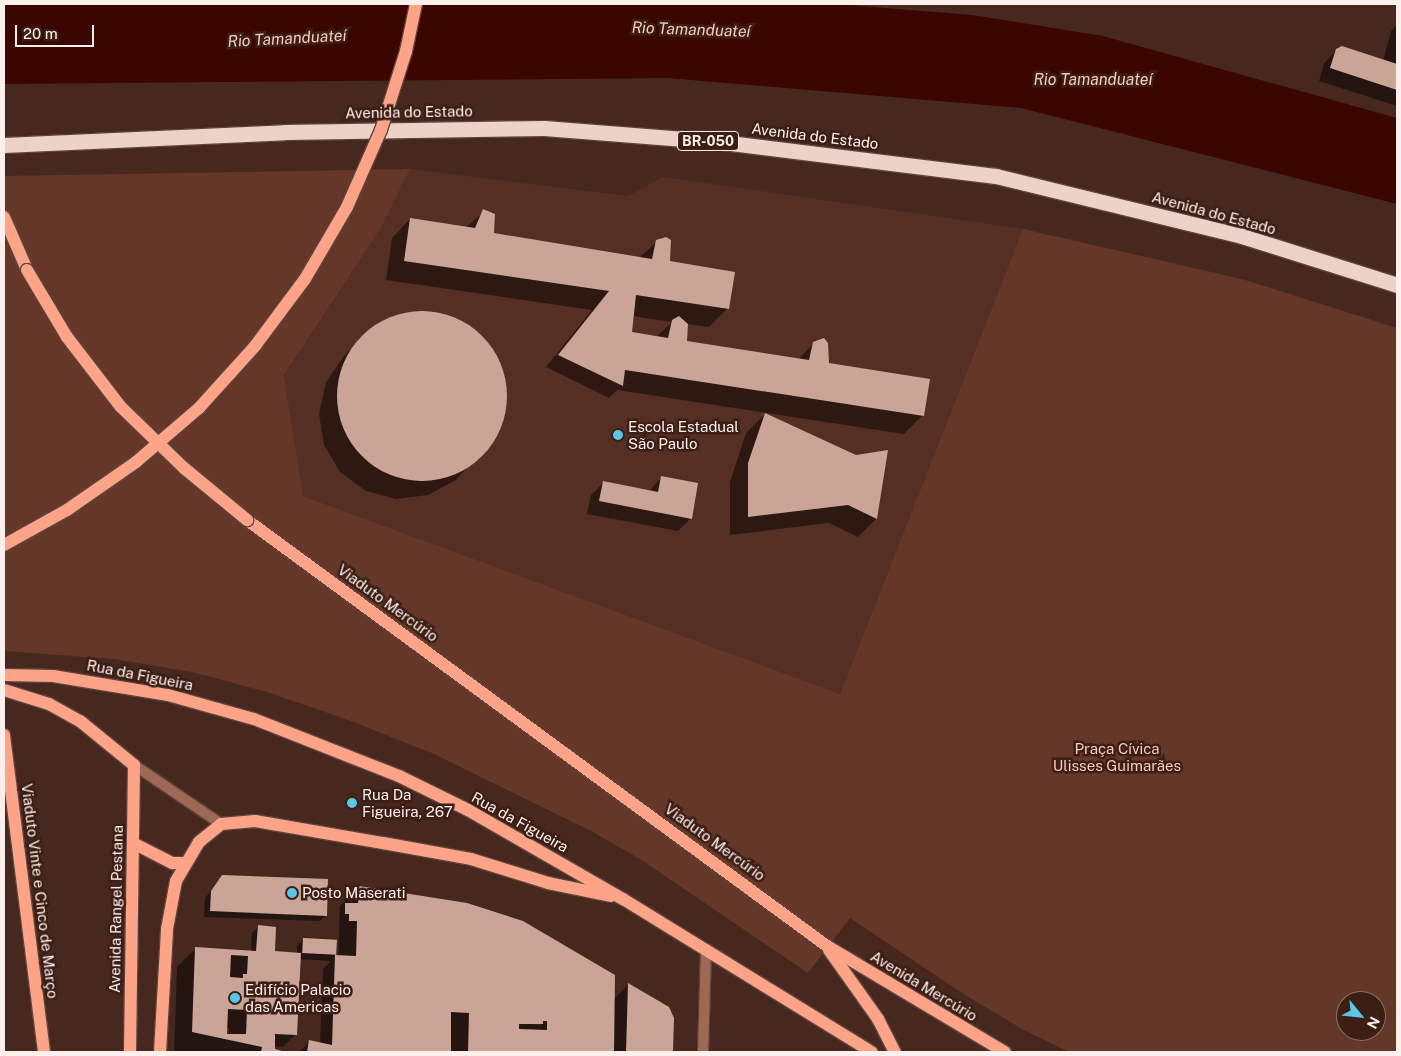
<!DOCTYPE html>
<html>
<head>
<meta charset="utf-8">
<style>
	body { margin:0 }
	#map { position:relative; width:1401px; height:1056px; overflow:hidden; background:#47281f; font-family:"Public Sans",sans-serif }
	div>[style] { position:absolute }
	[style*='--x'] { left:calc(var(--x)*1px); top:calc(var(--y)*1px); width:calc(var(--w)*1px); rotate:calc(var(--a)*1deg) }
	.built>* { inset:0; background:#552f23 }
	.green>* { inset:0; background:#643728 }
	.water>* { inset:0; background:#3c0600 }
	.shadow>* { inset:0; background:#0007 }
	.building>* { inset:0; background:#cba498; transform-origin:0 0 }
	.round { border-radius:50% }
	.roads { filter:drop-shadow(1px 0 #60443c) drop-shadow(-1px 0 #60443c) drop-shadow(0 1px #60443c) drop-shadow(0 -1px #60443c) }
	.lane>* { height:10px; margin:-5px; padding:0 5px; transform-origin:5px; border-radius:5px; background:#9e6857 }
	.street>* { height:10px; margin:-5px; padding:0 5px; transform-origin:5px; border-radius:5px; background:#9e6857 }
	.primary>* { height:12px; margin:-6px; padding:0 6px; transform-origin:6px; border-radius:6px; background:#fca388 }
	.highway>* { height:15px; margin:-7.5px; padding:0 7.5px; transform-origin:7.5px; border-radius:7.5px; background:#edd2c9 }
	.bridges { filter:drop-shadow(1px 0 #60443c) drop-shadow(-1px 0 #60443c) drop-shadow(0 1px #60443c) drop-shadow(0 -1px #60443c) }
	.primary-bridge>* { height:12px; margin:-6px; padding:0 6px; transform-origin:6px; border-radius:6px; background:#fca388 }
	.dots>* { width:14px; height:14px; translate:-50% -50%; box-sizing:border-box; border:2px solid #3c1e15; border-radius:50% }
	span { translate:-50% -50%; white-space:nowrap; text-align:center; line-height:1.15; -webkit-text-stroke:5px #3c1e15; paint-order:stroke }
	.shield-label span { padding:1px 4px; background:#3c1e15; border:1px solid; border-radius:4px; -webkit-text-stroke-width:0 }
	.shield-label { font-size:14px; color:#fdf0ec; font-weight:700 }
	.street-label { font-size:15px; color:#fdf0ec }
	.poi-label { font-size:15px; color:#fdf0ec }
	.left { translate:0 -50%; text-align:left }
	.park-label { font-size:15px; color:#f8cbbd }
	.water-label { font-size:16px; color:#f7cabc; font-style:italic }
	.frame { position:absolute; inset:0; border:5px solid #fdf0ec; pointer-events:none }
	.north { position:absolute; left:1336px; top:991px; width:50px; height:50px; box-sizing:border-box; background:#3c1e15; border:1px solid #89726b; border-radius:50%; rotate:118deg; font-size:14px; font-weight:700; line-height:20px; text-align:center; color:#fdf0ec }
	.north::after { content:''; display:block; margin:auto; width:18px; height:22px; background:#5ac8e5; clip-path:polygon(50% 0,100% 100%,50% 72%,0 100%) }
	.scale { position:absolute; left:15px; top:25px; width:79px; height:22px; box-sizing:border-box; border:2px solid #fdf0ec; border-top:0; padding-left:6px; font-size:15px; line-height:18px; white-space:nowrap; color:#fdf0ec; -webkit-text-stroke:4px #3c1e15; paint-order:stroke }
</style>
</head>
<body>
<div id="map">
	<div class="built">
		<i style="clip-path:polygon(410px 169px,628px 196px,663px 177px,1023px 229px,840px 694px,303px 496px,284px 375px,381px 228px)"></i>
	</div>
	<div class="green">
		<i style="clip-path:polygon(evenodd,410px 169px,381px 228px,284px 375px,303px 496px,840px 694px,1023px 229px,1242px 279px,1397px 328px,1397px 1052px,1069px 1052px,1022px 1029px,962px 993px,850px 918px,808px 973px,643px 861px,593px 832px,434px 754px,351px 721px,267px 692px,192px 672px,114px 659px,4px 651px,4px 176px,410px 169px,1346px 1001px,1376px 1001px,1376px 1031px,1346px 1031px,1346px 1001px)"></i>
	</div>
	<div class="water">
		<i style="clip-path:polygon(4px 4px,837px 4px,972px 15px,1103px 36px,1397px 118px,1397px 204px,1021px 108px,668px 78px,4px 84px)"></i>
	</div>
	<div class="shadow">
		<i style="clip-path:polygon(1397px 25px,1397px 63px,1392px 64px,1397px 65px,1397px 106px,1319px 81px,1324px 63px,1337px 50px,1383px 61px,1391px 31px)"></i>
		<i style="clip-path:polygon(evenodd,486px 210px,493px 234px,639px 258px,662px 237px,670px 241px,669px 262px,728px 308px,709px 327px,686px 324px,685px 342px,798px 360px,814px 343px,828px 364px,923px 415px,904px 434px,617px 390px,609px 398px,546px 367px,592px 310px,386px 280px,392px 238px,410px 219px,465px 228px,486px 210px,632px 316px,672px 322px,656px 337px,629px 333px,632px 316px)"></i>
		<i style="clip-path:polygon(420px 312px,452px 317px,479px 333px,498px 359px,506px 390px,506px 406px,496px 436px,456px 480px,428px 495px,396px 499px,366px 491px,340px 472px,324px 445px,319px 414px,326px 382px,344px 356px,363px 337px,389px 319px)"></i>
		<i style="clip-path:polygon(765px 414px,855px 456px,886px 451px,876px 519px,858px 537px,829px 523px,730px 535px,730px 482px,746px 433px)"></i>
		<i style="clip-path:polygon(662px 477px,691px 518px,678px 531px,587px 514px,591px 495px,603px 483px,649px 491px)"></i>
		<i style="clip-path:polygon(222px 876px,326px 915px,320px 921px,204px 917px,205px 898px)"></i>
		<i style="clip-path:polygon(evenodd,359px 887px,614px 999px,628px 985px,673px 1018px,672px 1052px,299px 1052px,309px 1042px,320px 1044px,323px 969px,331px 961px,299px 959px,296px 1034px,283px 1047px,273px 1046px,272px 1050px,283px 1052px,174px 1051px,177px 967px,196px 948px,251px 952px,252px 933px,258px 927px,274px 951px,297px 954px,297px 946px,303px 940px,338px 957px,340px 906px,359px 887px,513px 1022px,543px 1023px,540px 1025px,513px 1022px,359px 887px,226px 1028px,229px 1028px,229px 1035px,226px 1035px,226px 1028px)"></i>
	</div>
	<div class="building">
		<i style="clip-path:polygon(1342px 46px,1397px 64px,1397px 90px,1330px 68px,1336px 49px)"></i>
		<i style="clip-path:polygon(483px 209px,495px 214px,494px 233px,652px 259px,656px 240px,666px 237px,671px 240px,670px 261px,735px 272px,729px 309px,636px 295px,632px 332px,668px 338px,672px 320px,679px 316px,688px 324px,687px 341px,809px 360px,813px 342px,824px 338px,828px 343px,829px 363px,930px 379px,924px 416px,625px 370px,623px 386px,558px 355px,609px 291px,404px 261px,410px 218px,475px 228px)"></i>
		<i class="round" style="left:337px;top:311px;width:170px;height:170px"></i>
		<i style="clip-path:polygon(765px 413px,856px 455px,888px 450px,877px 519px,848px 505px,748px 517px,748px 463px)"></i>
		<i style="clip-path:polygon(661px 476px,698px 483px,692px 519px,599px 501px,603px 481px,658px 492px)"></i>
		<i style="clip-path:polygon(222px 875px,328px 879px,327px 916px,210px 911px,211px 891px)"></i>
		<i style="clip-path:polygon(evenodd,359px 886px,467px 903px,523px 921px,615px 975px,614px 1052px,468px 1052px,469px 1013px,451px 1012px,451px 1052px,307px 1052px,309px 1040px,332px 1045px,335px 955px,356px 956px,357px 921px,349px 921px,349px 914px,345px 914px,345px 903px,358px 903px,359px 886px,543px 1021px,547px 1021px,547px 1030px,519px 1029px,519px 1024px,543px 1024px,543px 1021px)"></i>
		<i style="clip-path:polygon(evenodd,258px 925px,276px 927px,275px 951px,301px 953px,297px 1035px,275px 1034px,275px 1049px,285px 1052px,261px 1052px,262px 1047px,192px 1032px,195px 947px,256px 951px,258px 925px,231px 955px,248px 956px,247px 974px,243px 974px,243px 978px,230px 977px,231px 955px,258px 925px,228px 1009px,247px 1010px,246px 1034px,227px 1034px,228px 1009px)"></i>
		<i style="left:303px;top:938px;width:34px;height:15px;rotate:3deg"></i>
		<i style="clip-path:polygon(628px 983px,669px 1007px,674px 1018px,673px 1052px,626px 1052px)"></i>
	</div>
	<div class="roads">
		<div class="lane">
			<i style="--x:134;--y:765;--w:105;--a:34.1"></i>
		</div>
		<div class="street">
			<i style="--x:703;--y:1052;--w:103;--a:-88.3"></i>
		</div>
		<div class="primary">
			<i style="--x:4;--y:217;--w:58;--a:66.5"></i>
			<i style="--x:247;--y:520;--w:720;--a:36.3"></i>
			<i style="--x:827;--y:946;--w:207;--a:30.8"></i>
			<i style="--x:4;--y:675;--w:49;--a:1.2"></i>
			<i style="--x:53;--y:676;--w:117;--a:9.4"></i>
			<i style="--x:168;--y:695;--w:89;--a:15.6"></i>
			<i style="--x:254;--y:719;--w:156;--a:21.5"></i>
			<i style="--x:399;--y:776;--w:77;--a:26.2"></i>
			<i style="--x:468;--y:810;--w:179;--a:29.9"></i>
			<i style="--x:623;--y:899;--w:292;--a:31.6"></i>
			<i style="--x:4;--y:690;--w:47;--a:17.3"></i>
			<i style="--x:49;--y:704;--w:35;--a:29"></i>
			<i style="--x:80;--y:721;--w:70;--a:39.2"></i>
			<i style="--x:134;--y:765;--w:287;--a:90.8"></i>
			<i style="--x:4;--y:735;--w:320;--a:82.8"></i>
			<i style="--x:135;--y:844;--w:42;--a:27.2"></i>
			<i style="--x:172;--y:863;--w:12;--a:0"></i>
			<i style="--x:829;--y:950;--w:85;--a:54.6"></i>
			<i style="--x:878;--y:1019;--w:37;--a:63"></i>
			<i style="--x:160;--y:1052;--w:123;--a:-86.7"></i>
			<i style="--x:167;--y:929;--w:49;--a:-79.4"></i>
			<i style="--x:176;--y:881;--w:45;--a:-59.5"></i>
			<i style="--x:199;--y:842;--w:28;--a:-39"></i>
			<i style="--x:221;--y:824;--w:34;--a:-5"></i>
			<i style="--x:255;--y:821;--w:130;--a:9.8"></i>
			<i style="--x:383;--y:843;--w:89;--a:10.3"></i>
			<i style="--x:471;--y:859;--w:81;--a:17.3"></i>
			<i style="--x:548;--y:883;--w:64;--a:11.7"></i>
		</div>
		<div class="highway">
			<i style="--x:4;--y:145;--w:281;--a:-2.6"></i>
			<i style="--x:285;--y:132;--w:259;--a:-0.9"></i>
			<i style="--x:544;--y:128;--w:179;--a:4.5"></i>
			<i style="--x:722;--y:142;--w:276;--a:7.1"></i>
			<i style="--x:996;--y:176;--w:253;--a:13.7"></i>
			<i style="--x:1242;--y:236;--w:163;--a:17.5"></i>
		</div>
	</div>
	<div class="bridges">
		<div class="primary-bridge">
			<i style="--x:27;--y:270;--w:78;--a:59.2"></i>
			<i style="--x:67;--y:337;--w:88;--a:52.4"></i>
			<i style="--x:121;--y:407;--w:88;--a:44.1"></i>
			<i style="--x:184;--y:468;--w:82;--a:39.5"></i>
			<i style="--x:4;--y:545;--w:72;--a:-29.1"></i>
			<i style="--x:67;--y:510;--w:84;--a:-34.8"></i>
			<i style="--x:136;--y:462;--w:83;--a:-40.6"></i>
			<i style="--x:199;--y:408;--w:84;--a:-47.9"></i>
			<i style="--x:255;--y:346;--w:84;--a:-53.3"></i>
			<i style="--x:305;--y:279;--w:83;--a:-59.7"></i>
			<i style="--x:347;--y:207;--w:84;--a:-66.2"></i>
			<i style="--x:381;--y:130;--w:83;--a:-72.4"></i>
			<i style="--x:406;--y:51;--w:48;--a:-78"></i>
		</div>
	</div>
	<div class="dots">
		<i style="left:618px;top:435px;background:#5ac8e5"></i>
		<i style="left:352px;top:803px;background:#5ac8e5"></i>
		<i style="left:292px;top:893px;background:#5ac8e5"></i>
		<i style="left:235px;top:998px;background:#5ac8e5"></i>
	</div>
	<div class="shield-label">
		<span style="left:708px;top:141px">BR-050</span>
	</div>
	<div class="street-label">
		<span style="left:409px;top:112px;rotate:-1deg">Avenida do Estado</span>
		<span style="left:815px;top:136px;rotate:7deg">Avenida do Estado</span>
		<span style="left:1214px;top:213px;rotate:15deg">Avenida do Estado</span>
		<span style="left:388px;top:603px;rotate:36deg">Viaduto Mercúrio</span>
		<span style="left:140px;top:675px;rotate:11deg">Rua da Figueira</span>
		<span style="left:520px;top:822px;rotate:29deg">Rua da Figueira</span>
		<span style="left:715px;top:842px;rotate:36deg">Viaduto Mercúrio</span>
		<span style="left:40px;top:891px;rotate:83deg">Viaduto Vinte e Cinco de Março</span>
		<span style="left:116px;top:909px;rotate:-89deg">Avenida Rangel Pestana</span>
		<span style="left:924px;top:986px;rotate:31deg">Avenida Mercúrio</span>
	</div>
	<div class="poi-label">
		<span class="left" style="left:628px;top:435px">Escola Estadual<br>São Paulo</span>
		<span class="left" style="left:362px;top:803px">Rua Da<br>Figueira, 267</span>
		<span class="left" style="left:302px;top:893px">Posto Maserati</span>
		<span class="left" style="left:245px;top:998px">Edifício Palacio<br>das Americas</span>
	</div>
	<div class="park-label">
		<span style="left:1117px;top:757px">Praça Cívica<br>Ulisses Guimarães</span>
	</div>
	<div class="water-label">
		<span style="left:691px;top:30px;rotate:2deg">Rio Tamanduateí</span>
		<span style="left:287px;top:39px;rotate:-3deg">Rio Tamanduateí</span>
		<span style="left:1093px;top:80px">Rio Tamanduateí</span>
	</div>
	<div class="frame"></div>
	<div class="north">N</div>
	<div class="scale">20 m</div>
</div>
</body>
</html>
